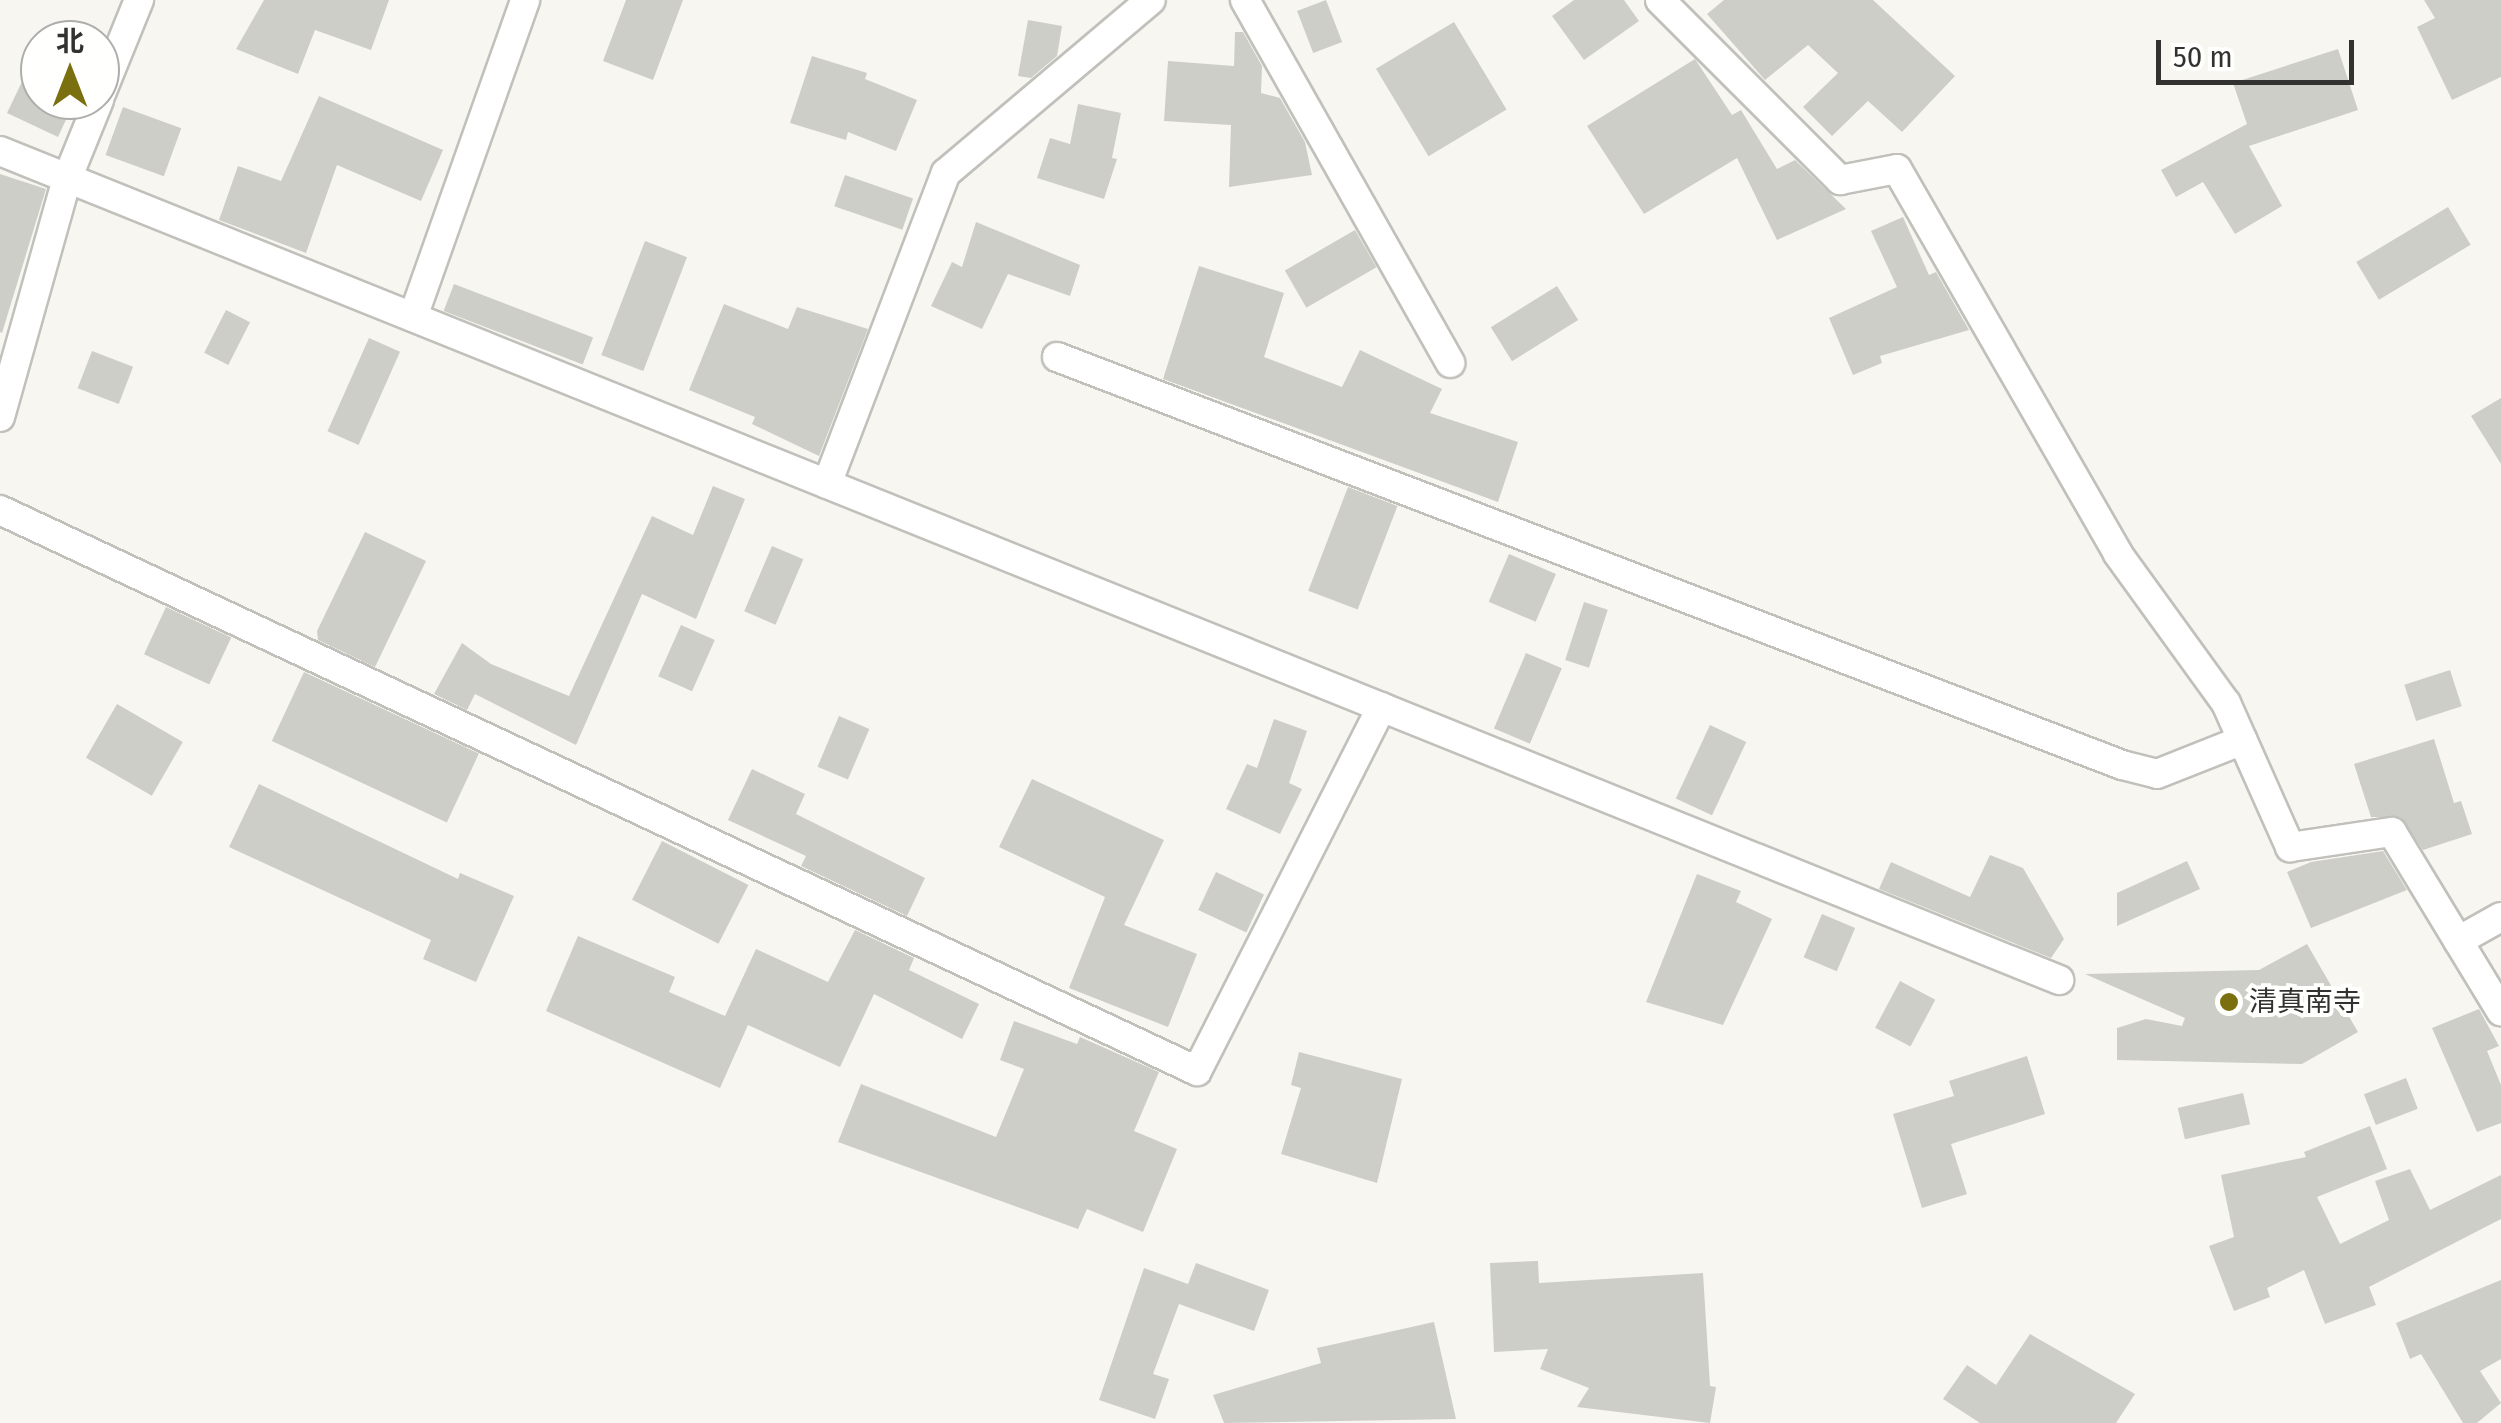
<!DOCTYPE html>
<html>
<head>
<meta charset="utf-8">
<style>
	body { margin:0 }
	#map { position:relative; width:2501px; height:1423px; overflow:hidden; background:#f7f6f1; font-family:"Fira Sans Condensed","Noto Sans SC",sans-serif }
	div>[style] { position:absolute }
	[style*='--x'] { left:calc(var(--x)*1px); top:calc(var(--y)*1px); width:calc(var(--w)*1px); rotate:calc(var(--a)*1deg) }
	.building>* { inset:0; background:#cecec8; transform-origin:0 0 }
	.roads { filter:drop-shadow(2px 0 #c1c0bb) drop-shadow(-2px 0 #c1c0bb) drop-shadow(0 2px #c1c0bb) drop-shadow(0 -2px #c1c0bb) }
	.street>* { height:28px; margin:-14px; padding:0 14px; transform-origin:14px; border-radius:14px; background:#fff }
	.dots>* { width:28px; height:28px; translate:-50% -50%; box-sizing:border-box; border:5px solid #fffffe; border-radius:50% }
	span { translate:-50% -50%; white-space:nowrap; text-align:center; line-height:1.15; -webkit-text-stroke:8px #fffffe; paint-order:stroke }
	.poi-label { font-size:28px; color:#323230 }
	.left { translate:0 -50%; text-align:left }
	.north { position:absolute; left:20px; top:20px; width:100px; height:100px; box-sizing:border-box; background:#fffffe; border:2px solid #adadac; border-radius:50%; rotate:0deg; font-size:28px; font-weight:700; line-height:40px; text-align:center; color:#323230 }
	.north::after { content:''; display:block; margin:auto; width:35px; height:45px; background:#7b7010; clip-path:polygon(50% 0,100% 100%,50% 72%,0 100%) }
	.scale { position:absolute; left:2156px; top:40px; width:198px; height:45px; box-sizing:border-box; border:5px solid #323230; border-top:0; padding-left:12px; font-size:30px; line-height:35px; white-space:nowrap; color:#323230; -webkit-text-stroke:8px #fffffe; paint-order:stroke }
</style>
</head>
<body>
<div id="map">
	<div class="building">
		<i style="clip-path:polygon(264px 0,389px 0,371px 50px,315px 30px,298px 74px,236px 49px)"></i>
		<i style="clip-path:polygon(626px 0,683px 0,653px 80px,603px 61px)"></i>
		<i style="left:1326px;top:0;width:45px;height:31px;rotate:69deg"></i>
		<i style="clip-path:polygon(1574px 0,1624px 0,1639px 21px,1584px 60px,1552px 16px)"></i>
		<i style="clip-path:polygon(1724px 0,1873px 0,1955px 76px,1902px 132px,1868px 101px,1832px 136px,1803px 107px,1838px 73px,1808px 45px,1765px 80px,1707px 14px)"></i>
		<i style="clip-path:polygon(2424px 0,2501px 0,2501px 77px,2452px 100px,2417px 27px,2435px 18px)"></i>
		<i style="clip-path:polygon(1028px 20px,1062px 26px,1057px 56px,1031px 78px,1018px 76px)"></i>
		<i style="left:1454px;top:22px;width:102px;height:91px;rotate:59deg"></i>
		<i style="clip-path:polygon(1235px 32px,1243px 32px,1262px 66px,1261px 93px,1280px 98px,1305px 142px,1312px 175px,1229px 187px,1231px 125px,1164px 121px,1168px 61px,1234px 66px)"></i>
		<i style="clip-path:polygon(40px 44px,40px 100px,75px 100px,58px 137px,7px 113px)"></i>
		<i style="clip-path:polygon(2338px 49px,2358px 110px,2249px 146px,2282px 206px,2235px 234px,2203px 182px,2176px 197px,2161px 170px,2247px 124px,2233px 83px)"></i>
		<i style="clip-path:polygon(812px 56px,867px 73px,865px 79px,917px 100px,896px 151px,848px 132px,846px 140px,790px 123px)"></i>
		<i style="clip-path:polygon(1695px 59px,1732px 115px,1741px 110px,1777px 169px,1795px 160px,1846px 209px,1777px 240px,1737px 158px,1644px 214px,1587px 126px)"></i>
		<i style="clip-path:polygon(319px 96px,443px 150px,421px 201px,337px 165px,306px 253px,219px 220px,238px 166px,281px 181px)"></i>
		<i style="clip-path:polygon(1078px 104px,1121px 113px,1112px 158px,1117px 159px,1104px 199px,1037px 178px,1050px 138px,1070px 144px)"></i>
		<i style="left:123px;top:107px;width:62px;height:51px;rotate:20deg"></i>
		<i style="clip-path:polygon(0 174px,46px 189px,2px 333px,0 332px)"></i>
		<i style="left:845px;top:175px;width:72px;height:33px;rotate:19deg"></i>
		<i style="left:2448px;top:207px;width:44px;height:107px;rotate:59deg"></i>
		<i style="clip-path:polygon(1903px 217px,1929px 275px,1936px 272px,1969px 330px,1880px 356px,1882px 363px,1853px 375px,1829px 318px,1897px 287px,1871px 231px)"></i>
		<i style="clip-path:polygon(976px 222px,1080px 265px,1070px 296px,1008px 274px,982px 329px,931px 306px,952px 262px,962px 267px)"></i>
		<i style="left:1355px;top:230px;width:43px;height:81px;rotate:60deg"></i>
		<i style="left:645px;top:241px;width:45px;height:122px;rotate:21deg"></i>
		<i style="clip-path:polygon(1199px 266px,1284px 293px,1264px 357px,1342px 387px,1360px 350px,1442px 389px,1430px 413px,1518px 442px,1498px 502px,1163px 379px)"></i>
		<i style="left:454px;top:284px;width:149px;height:29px;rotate:21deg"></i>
		<i style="left:1557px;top:286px;width:40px;height:78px;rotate:58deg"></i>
		<i style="clip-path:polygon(724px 304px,788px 329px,797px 307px,868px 329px,819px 456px,752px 424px,755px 417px,689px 390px)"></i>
		<i style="left:226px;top:310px;width:27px;height:48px;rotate:27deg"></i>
		<i style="left:369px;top:338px;width:34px;height:102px;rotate:24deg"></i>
		<i style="left:92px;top:351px;width:44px;height:40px;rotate:21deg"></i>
		<i style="clip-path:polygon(2501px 398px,2501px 464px,2471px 416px)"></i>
		<i style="clip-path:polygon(713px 486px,745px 499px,696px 619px,642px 594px,576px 745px,475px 694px,467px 710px,434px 694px,462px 643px,491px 664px,569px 696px,652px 516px,693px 535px)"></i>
		<i style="left:1348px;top:487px;width:53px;height:111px;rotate:21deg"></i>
		<i style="clip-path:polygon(365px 532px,426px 561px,375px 667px,318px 640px,317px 631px)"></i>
		<i style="left:772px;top:546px;width:34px;height:71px;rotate:23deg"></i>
		<i style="left:1509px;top:554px;width:51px;height:52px;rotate:23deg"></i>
		<i style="left:1584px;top:602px;width:25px;height:61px;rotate:18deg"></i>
		<i style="left:166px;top:607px;width:72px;height:52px;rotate:25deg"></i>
		<i style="left:681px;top:625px;width:37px;height:56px;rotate:24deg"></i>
		<i style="left:1526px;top:653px;width:39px;height:82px;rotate:23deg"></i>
		<i style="left:2450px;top:670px;width:38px;height:48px;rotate:72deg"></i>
		<i style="left:304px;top:672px;width:193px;height:76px;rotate:25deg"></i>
		<i style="left:117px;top:704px;width:76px;height:62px;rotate:30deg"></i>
		<i style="left:839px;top:716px;width:33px;height:55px;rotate:23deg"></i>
		<i style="clip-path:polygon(1274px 719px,1307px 731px,1289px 783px,1302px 789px,1280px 834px,1226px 809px,1247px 764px,1257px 768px)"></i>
		<i style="left:1710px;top:725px;width:40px;height:81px;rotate:25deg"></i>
		<i style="clip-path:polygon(2434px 739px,2454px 803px,2461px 801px,2472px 834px,2423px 850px,2400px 817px,2371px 817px,2354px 764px)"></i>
		<i style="clip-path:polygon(752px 769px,805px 794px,796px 814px,925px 878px,907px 916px,801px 866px,806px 856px,728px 820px)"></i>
		<i style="clip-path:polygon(1032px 779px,1164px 840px,1124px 925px,1197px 954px,1168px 1027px,1069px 988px,1105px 897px,999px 847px)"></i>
		<i style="clip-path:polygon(259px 784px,458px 879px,460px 873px,514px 896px,476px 982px,423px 959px,431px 940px,229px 847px)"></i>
		<i style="left:662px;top:841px;width:97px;height:66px;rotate:27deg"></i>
		<i style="clip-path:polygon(2383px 851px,2407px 890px,2311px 928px,2287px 872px,2311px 862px)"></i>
		<i style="clip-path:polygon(1990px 855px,2023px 868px,2064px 939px,2051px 958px,1879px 889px,1891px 862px,1970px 897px)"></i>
		<i style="clip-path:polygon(2187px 861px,2200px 889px,2117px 926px,2117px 893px)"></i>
		<i style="left:1216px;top:872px;width:53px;height:42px;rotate:25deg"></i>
		<i style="clip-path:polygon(1697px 874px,1741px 891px,1736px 902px,1772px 919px,1723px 1025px,1646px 1002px)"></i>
		<i style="left:1822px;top:914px;width:36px;height:47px;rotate:23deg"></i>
		<i style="clip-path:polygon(855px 930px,914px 958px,909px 970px,979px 1004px,962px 1039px,874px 994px,840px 1067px,748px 1025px,720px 1088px,546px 1011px,578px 936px,675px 977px,669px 992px,725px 1016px,756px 949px,828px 982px)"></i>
		<i style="clip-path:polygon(2307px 944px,2358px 1032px,2302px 1064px,2117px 1060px,2117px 1028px,2146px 1019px,2182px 1026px,2185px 1018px,2085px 974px,2259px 970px)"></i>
		<i style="left:1900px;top:981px;width:40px;height:53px;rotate:28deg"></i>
		<i style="clip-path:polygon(2479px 1009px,2499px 1046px,2487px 1051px,2501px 1085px,2501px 1123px,2477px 1132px,2432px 1028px)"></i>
		<i style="clip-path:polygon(1014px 1021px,1077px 1044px,1080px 1037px,1159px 1072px,1134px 1131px,1177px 1149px,1143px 1232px,1087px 1209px,1078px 1229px,838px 1142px,861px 1084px,996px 1137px,1024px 1069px,1000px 1060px)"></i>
		<i style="clip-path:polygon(1299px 1052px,1402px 1079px,1377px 1183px,1281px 1154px,1301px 1088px,1291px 1085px)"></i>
		<i style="clip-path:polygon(2027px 1056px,2045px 1114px,1951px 1144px,1967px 1194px,1922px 1208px,1893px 1114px,1954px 1096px,1949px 1081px)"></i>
		<i style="left:2406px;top:1078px;width:33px;height:45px;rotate:69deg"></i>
		<i style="left:2243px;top:1093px;width:32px;height:67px;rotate:77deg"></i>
		<i style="clip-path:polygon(2370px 1126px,2387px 1169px,2317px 1197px,2340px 1244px,2389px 1220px,2375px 1181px,2410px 1169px,2430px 1210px,2501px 1175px,2501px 1219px,2369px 1287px,2376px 1305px,2325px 1324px,2304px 1270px,2267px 1288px,2270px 1297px,2234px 1311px,2209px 1246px,2234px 1237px,2221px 1175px,2306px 1157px,2304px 1152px)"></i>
		<i style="clip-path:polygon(1538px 1261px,1539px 1283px,1703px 1273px,1710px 1386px,1716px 1387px,1710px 1423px,1577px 1407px,1589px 1388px,1540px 1369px,1548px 1349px,1494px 1352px,1490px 1263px)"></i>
		<i style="clip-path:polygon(1196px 1263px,1269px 1290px,1254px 1331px,1179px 1304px,1153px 1374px,1169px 1379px,1155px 1419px,1099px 1400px,1144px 1268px,1188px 1284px)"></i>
		<i style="clip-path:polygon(2501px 1280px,2501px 1359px,2480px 1371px,2501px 1403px,2477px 1423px,2463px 1423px,2421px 1354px,2410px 1359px,2396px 1323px)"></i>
		<i style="clip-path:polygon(1434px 1322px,1456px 1419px,1224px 1423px,1213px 1395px,1321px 1363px,1317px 1348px)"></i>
		<i style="clip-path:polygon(2030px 1334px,2135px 1394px,2116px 1423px,1980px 1423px,1943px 1399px,1967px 1365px,1996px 1385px)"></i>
	</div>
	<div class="roads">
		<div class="street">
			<i style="--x:1245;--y:0;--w:417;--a:60.5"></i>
			<i style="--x:1660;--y:0;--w:255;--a:45"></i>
			<i style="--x:1840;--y:180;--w:58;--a:-10.9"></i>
			<i style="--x:1897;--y:169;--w:444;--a:60.1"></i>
			<i style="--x:2118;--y:554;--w:184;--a:54.1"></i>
			<i style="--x:2226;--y:703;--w:158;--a:66"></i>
			<i style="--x:2290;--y:847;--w:103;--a:-8.4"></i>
			<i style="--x:2392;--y:832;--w:210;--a:58.7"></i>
			<i style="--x:100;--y:96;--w:104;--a:-67.9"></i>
			<i style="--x:0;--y:151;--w:2220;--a:21.93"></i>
			<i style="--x:413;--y:317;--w:336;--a:-70.5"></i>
			<i style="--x:1057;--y:357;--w:1140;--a:20.96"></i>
			<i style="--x:2122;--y:765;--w:36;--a:14"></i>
			<i style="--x:2157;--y:774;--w:92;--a:-21.6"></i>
			<i style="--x:0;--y:417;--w:247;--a:-74.3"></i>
			<i style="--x:67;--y:179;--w:85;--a:-67.9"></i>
			<i style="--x:827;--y:484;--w:333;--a:-69.1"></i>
			<i style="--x:946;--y:173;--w:268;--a:-40.2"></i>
			<i style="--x:0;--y:510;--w:1322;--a:25.11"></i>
			<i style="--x:1197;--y:1071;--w:408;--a:-63.1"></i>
			<i style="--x:2458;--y:941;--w:49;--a:-29.2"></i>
		</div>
	</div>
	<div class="dots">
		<i style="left:2229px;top:1002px;background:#7b7010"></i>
	</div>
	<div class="poi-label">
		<span class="left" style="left:2249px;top:1002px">清真南寺</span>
	</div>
	<div class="north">北</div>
	<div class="scale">50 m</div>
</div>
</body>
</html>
